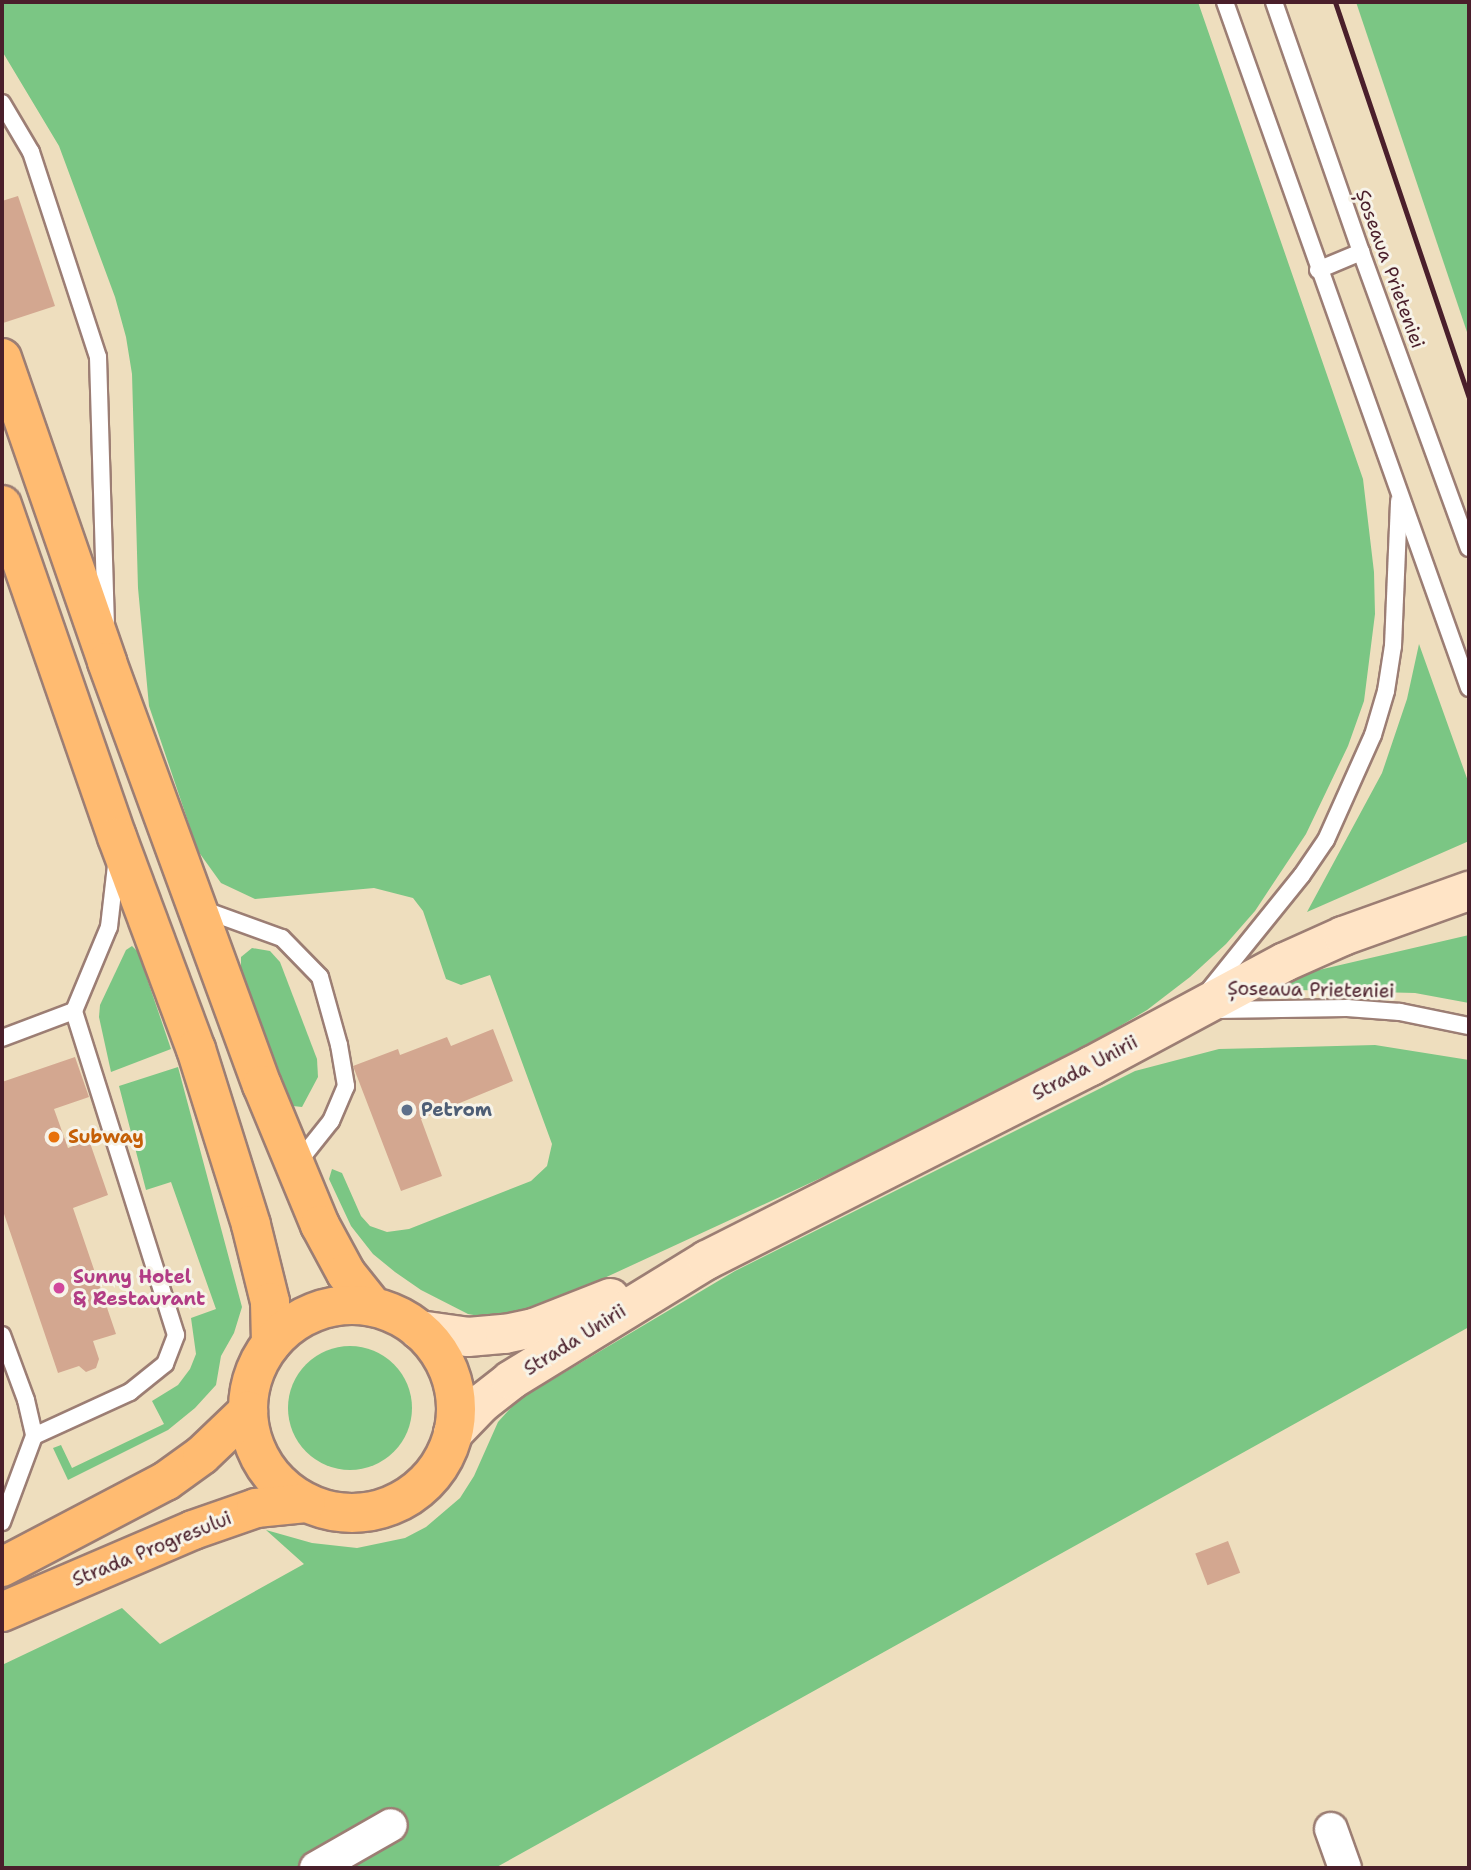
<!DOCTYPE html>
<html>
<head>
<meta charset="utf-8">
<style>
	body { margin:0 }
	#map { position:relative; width:1471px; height:1870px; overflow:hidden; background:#eedebe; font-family:"Shantell Sans",sans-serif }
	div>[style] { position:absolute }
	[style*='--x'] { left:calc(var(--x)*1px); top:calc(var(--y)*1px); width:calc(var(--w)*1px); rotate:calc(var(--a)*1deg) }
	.green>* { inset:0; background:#7bc684 }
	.round { border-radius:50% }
	.building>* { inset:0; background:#d3a790; transform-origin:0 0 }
	.roads { filter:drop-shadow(2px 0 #9c7e74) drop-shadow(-2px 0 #9c7e74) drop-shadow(0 2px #9c7e74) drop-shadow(0 -2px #9c7e74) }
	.service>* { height:16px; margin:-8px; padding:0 8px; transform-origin:8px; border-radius:8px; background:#fff }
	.minor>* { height:32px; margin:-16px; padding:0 16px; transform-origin:16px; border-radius:16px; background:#fff }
	.secondary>* { height:38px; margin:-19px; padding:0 19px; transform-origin:19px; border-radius:19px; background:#ffe4c6 }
	.trunk>* { height:38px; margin:-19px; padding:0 19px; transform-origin:19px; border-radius:19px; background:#ffbb71 }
	.trunk>.ring { margin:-19px; padding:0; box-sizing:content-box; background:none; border:38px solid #ffbb71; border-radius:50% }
	.rail>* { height:5px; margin:-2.5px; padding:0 2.5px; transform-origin:2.5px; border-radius:2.5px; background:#4a1f2b }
	.dots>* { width:19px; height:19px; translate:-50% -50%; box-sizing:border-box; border:4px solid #f7f3e8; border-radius:50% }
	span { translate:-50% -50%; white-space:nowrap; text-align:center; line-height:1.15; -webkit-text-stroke:6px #f7f3e8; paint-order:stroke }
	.street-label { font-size:19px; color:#4a1f2b }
	.service-label { font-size:19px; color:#4e5e75; font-weight:700 }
	.left { translate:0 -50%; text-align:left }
	.food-label { font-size:19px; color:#c56008; font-weight:700 }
	.hotel-label { font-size:19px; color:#b23c85; font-weight:700 }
	.frame { position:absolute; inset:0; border:4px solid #4a1f2b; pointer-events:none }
</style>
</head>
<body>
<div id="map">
	<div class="green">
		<i style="clip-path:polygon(2px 2px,1198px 2px,1363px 479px,1374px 572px,1375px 614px,1364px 701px,1348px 746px,1306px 834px,1255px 911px,1226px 944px,1190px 977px,1147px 1010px,1105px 1035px,849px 1165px,535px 1310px,491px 1318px,468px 1314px,421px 1290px,395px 1272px,373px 1254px,351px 1226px,329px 1179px,332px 1169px,342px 1173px,361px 1216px,370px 1226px,387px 1232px,409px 1229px,531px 1181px,547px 1166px,552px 1144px,490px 975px,461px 985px,446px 979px,423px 911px,413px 898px,374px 888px,255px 899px,221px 883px,198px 851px,149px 706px,138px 588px,132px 374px,126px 337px,115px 297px,59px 146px,2px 51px)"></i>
		<i style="clip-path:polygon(1356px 2px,1469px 2px,1469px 338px)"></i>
		<i style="clip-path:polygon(1419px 644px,1469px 784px,1469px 841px,1307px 912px,1382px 773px,1407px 699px)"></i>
		<i style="clip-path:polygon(1469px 935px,1469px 1003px,1415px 993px,1298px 990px,1290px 987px,1293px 976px)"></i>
		<i style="clip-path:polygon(132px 946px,138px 952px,171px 1049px,111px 1072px,99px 1017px,100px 1005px,126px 950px)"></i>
		<i style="clip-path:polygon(252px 948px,270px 951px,280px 962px,317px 1059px,318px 1077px,302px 1107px,293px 1106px,241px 974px,241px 957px)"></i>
		<i style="clip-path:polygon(1375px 1045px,1469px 1060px,1469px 1327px,495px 1868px,2px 1868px,2px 1665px,122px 1608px,160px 1644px,304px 1564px,266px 1530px,312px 1543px,357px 1548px,405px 1538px,426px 1527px,460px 1498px,474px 1476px,498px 1422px,518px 1400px,735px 1271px,1135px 1071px,1219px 1049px)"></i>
		<i style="clip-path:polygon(178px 1067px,242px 1307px,234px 1333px,221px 1356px,216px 1385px,195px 1408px,168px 1430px,68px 1480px,53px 1448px,61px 1445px,72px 1468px,164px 1424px,152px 1401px,178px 1385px,190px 1369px,196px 1354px,191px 1318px,216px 1309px,171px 1182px,146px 1190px,119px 1086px)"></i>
		<i class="round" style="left:288px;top:1346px;width:124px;height:124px"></i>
	</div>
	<div class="building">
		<i style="clip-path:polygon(18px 196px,55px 306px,3px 323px,2px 201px)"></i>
		<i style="clip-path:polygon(493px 1029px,513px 1081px,421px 1119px,442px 1176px,401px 1191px,353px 1066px,398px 1049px,400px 1055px,447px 1037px,451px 1046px)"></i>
		<i style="clip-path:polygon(75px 1057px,89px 1097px,54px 1109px,68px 1148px,89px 1140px,108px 1195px,73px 1208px,116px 1334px,93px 1341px,99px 1359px,96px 1368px,86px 1372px,79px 1366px,58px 1373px,2px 1208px,2px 1082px)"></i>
		<i style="left:1228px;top:1541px;width:34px;height:35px;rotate:69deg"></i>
	</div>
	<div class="roads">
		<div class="service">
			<i style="--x:1225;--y:2;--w:728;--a:70.42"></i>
			<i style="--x:1274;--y:2;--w:265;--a:70.8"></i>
			<i style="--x:1361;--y:252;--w:315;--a:70"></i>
			<i style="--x:2;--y:103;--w:57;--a:59.4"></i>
			<i style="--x:31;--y:152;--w:216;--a:71.9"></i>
			<i style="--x:98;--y:357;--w:264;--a:88.3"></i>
			<i style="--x:1318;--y:270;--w:47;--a:-22.7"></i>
			<i style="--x:199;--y:908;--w:88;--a:19.9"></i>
			<i style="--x:282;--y:938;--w:54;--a:45.7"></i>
			<i style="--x:320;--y:977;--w:71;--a:74.4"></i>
			<i style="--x:339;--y:1045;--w:42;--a:80.3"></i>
			<i style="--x:346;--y:1086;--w:38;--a:113"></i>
			<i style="--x:331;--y:1121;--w:56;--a:128.5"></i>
			<i style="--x:1210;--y:989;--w:146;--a:-51.1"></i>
			<i style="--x:1302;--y:875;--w:42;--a:-55.6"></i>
			<i style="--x:1326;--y:840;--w:115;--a:-65.9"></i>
			<i style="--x:1373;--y:735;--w:46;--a:-73.5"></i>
			<i style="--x:1386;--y:691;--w:46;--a:-81.2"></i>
			<i style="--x:1393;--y:646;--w:145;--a:-87.6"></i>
			<i style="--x:1216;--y:1010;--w:131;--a:-0.9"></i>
			<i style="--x:1347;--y:1008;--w:53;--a:4.3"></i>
			<i style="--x:1400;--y:1012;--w:70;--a:11.5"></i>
			<i style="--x:2;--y:1038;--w:77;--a:-20.6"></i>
			<i style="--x:2;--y:1335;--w:69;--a:69.7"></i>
			<i style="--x:26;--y:1400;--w:37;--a:77"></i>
			<i style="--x:34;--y:1436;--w:92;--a:110.4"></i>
			<i style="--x:34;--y:1436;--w:106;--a:-24.6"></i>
			<i style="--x:130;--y:1392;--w:45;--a:-38.7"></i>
			<i style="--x:165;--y:1364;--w:31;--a:-69"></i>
			<i style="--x:176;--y:1335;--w:340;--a:-107.5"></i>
			<i style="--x:74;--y:1011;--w:91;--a:-67.4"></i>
			<i style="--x:109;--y:927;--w:61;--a:-83.5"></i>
		</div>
		<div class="minor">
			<i style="--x:1331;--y:1829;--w:41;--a:70.3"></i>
			<i style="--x:316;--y:1868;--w:86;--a:-29.8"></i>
		</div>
		<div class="secondary">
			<i style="--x:419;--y:1330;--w:49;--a:8.1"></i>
			<i style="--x:468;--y:1337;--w:37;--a:-5"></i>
			<i style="--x:505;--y:1334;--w:30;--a:-12"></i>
			<i style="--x:534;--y:1328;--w:82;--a:-21.5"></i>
			<i style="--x:453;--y:1433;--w:42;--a:-46"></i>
			<i style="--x:482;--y:1403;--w:37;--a:-38"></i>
			<i style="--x:511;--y:1380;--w:230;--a:-31.5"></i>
			<i style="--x:707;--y:1260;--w:430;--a:-26.8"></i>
			<i style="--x:1091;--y:1066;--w:220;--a:-28.2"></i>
			<i style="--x:1285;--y:962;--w:64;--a:-24.1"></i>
			<i style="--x:1343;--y:936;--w:134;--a:-19.7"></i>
		</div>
		<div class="trunk">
			<i style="--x:2;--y:358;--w:322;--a:70.9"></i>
			<i style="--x:107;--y:662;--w:451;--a:69.9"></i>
			<i style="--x:262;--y:1085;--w:152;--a:67.5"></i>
			<i style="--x:320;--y:1225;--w:55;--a:61.6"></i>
			<i style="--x:346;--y:1273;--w:43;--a:51.5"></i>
			<i style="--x:2;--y:505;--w:351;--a:70.9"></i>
			<i style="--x:117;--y:837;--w:226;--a:69.6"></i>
			<i style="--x:196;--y:1049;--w:184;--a:72.6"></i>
			<i style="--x:251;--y:1225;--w:79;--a:76.1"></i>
			<i style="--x:270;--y:1302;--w:42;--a:88.6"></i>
			<i class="ring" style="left:248px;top:1305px;width:170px;height:170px"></i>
			<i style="--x:2;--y:1567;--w:185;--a:-27.7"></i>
			<i style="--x:166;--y:1481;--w:44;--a:-35.8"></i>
			<i style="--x:202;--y:1455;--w:64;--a:-43.7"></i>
			<i style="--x:2;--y:1612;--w:208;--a:-23.2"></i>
			<i style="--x:193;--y:1530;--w:67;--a:-19.2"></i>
			<i style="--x:256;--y:1508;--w:50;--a:-5.7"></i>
		</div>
	</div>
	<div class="rail">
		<i style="--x:1335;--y:2;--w:417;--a:71.3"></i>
	</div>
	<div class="dots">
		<i style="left:407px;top:1110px;background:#5c6f8a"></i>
		<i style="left:54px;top:1137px;background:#e8710a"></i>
		<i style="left:59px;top:1288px;background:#d1479c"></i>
	</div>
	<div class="street-label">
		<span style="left:1390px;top:269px;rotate:70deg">Șoseaua Prieteniei</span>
		<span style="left:1311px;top:990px;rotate:1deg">Șoseaua Prieteniei</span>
		<span style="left:1085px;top:1068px;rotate:-28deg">Strada Unirii</span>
		<span style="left:575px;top:1340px;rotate:-32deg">Strada Unirii</span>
		<span style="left:152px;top:1549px;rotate:-22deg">Strada Progresului</span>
	</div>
	<div class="service-label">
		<span class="left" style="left:421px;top:1110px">Petrom</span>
	</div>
	<div class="food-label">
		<span class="left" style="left:68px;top:1137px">Subway</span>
	</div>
	<div class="hotel-label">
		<span class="left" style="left:73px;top:1288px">Sunny Hotel<br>&amp; Restaurant</span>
	</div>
	<div class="frame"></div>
</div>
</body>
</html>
